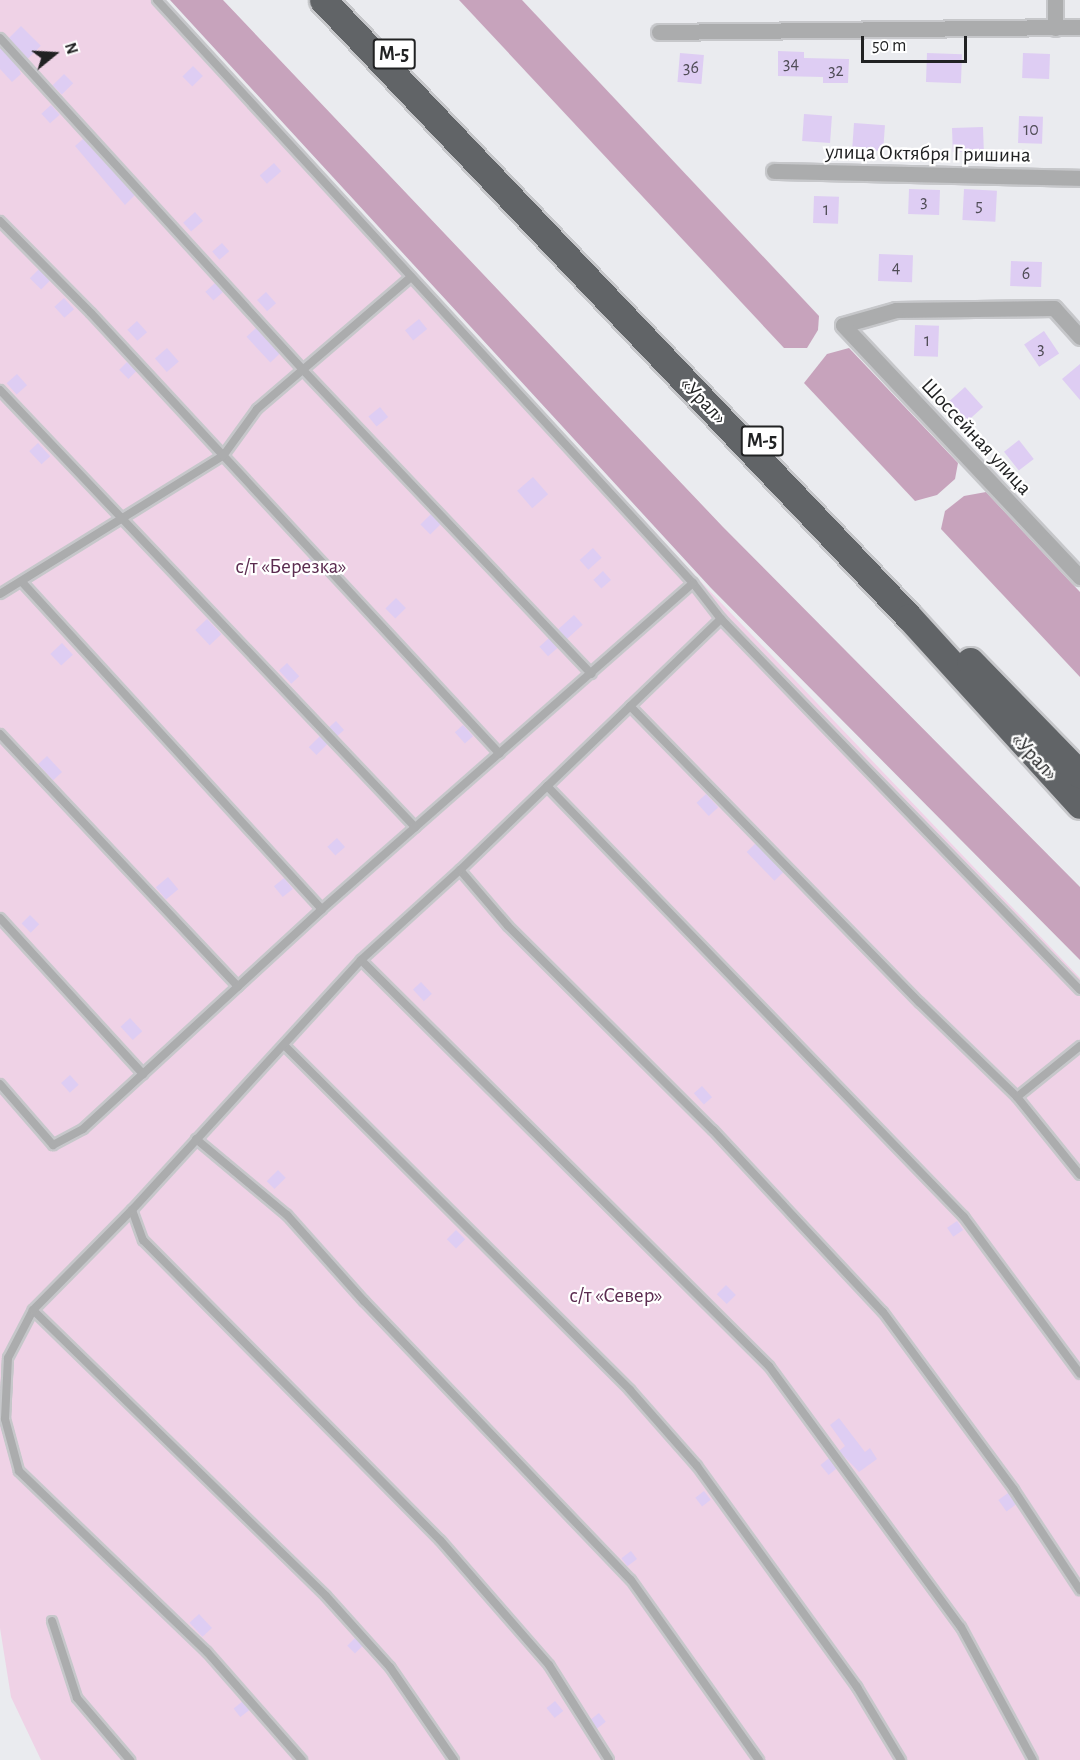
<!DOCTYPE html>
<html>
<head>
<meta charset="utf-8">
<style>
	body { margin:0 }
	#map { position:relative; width:1080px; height:1760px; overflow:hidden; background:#eaebef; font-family:"Alegreya Sans",sans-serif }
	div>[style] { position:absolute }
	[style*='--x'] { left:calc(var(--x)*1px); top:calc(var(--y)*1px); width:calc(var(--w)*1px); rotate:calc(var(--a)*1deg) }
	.green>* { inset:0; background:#efd2e6 }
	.forest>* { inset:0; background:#c7a3bc }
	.building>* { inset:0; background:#decdf3; transform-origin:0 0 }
	.roads { filter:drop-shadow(2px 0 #c6c7ca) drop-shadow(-2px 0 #c6c7ca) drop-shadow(0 2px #c6c7ca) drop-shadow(0 -2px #c6c7ca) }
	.lane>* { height:8px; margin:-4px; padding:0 4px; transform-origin:4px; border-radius:4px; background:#abacad }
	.street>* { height:15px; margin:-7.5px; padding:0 7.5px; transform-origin:7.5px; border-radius:7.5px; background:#abacad }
	.highway>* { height:27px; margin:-13.5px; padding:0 13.5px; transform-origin:13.5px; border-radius:13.5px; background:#616467 }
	span { translate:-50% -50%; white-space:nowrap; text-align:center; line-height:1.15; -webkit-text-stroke:4.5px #fff; paint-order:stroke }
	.number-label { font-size:18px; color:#504d57 }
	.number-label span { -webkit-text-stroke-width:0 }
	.shield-label span { padding:2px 4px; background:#fff; border:2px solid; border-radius:4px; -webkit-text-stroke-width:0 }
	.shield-label { font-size:20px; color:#212223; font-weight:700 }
	.street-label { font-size:21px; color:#212223 }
	.park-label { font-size:21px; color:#5b2c50 }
	.north { position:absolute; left:24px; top:24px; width:60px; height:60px; -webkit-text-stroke:4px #fff; paint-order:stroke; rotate:72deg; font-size:16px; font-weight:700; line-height:24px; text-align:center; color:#212223 }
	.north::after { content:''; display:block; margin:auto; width:21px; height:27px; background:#212223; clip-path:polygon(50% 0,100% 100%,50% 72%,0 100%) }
	.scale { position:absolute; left:861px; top:36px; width:106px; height:27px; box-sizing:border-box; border:3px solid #212223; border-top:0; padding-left:8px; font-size:18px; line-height:21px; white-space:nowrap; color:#212223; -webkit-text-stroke:4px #fff; paint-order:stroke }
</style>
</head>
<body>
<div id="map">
	<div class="green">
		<i style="clip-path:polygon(0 0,164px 0,704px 585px,1080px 978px,1080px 1760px,41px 1760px,11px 1697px,0 1628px)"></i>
	</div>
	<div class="forest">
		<i style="clip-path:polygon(170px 0,223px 0,723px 527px,1080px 887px,1080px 960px,711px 588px)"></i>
		<i style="clip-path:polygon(459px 0,522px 0,819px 316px,818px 330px,807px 348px,784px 348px)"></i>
		<i style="clip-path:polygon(849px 348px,958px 463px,955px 479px,937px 495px,915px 501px,804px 383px,827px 354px)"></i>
		<i style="clip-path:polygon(986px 492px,1080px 592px,1080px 677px,941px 529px,945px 511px,964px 496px)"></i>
	</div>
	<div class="building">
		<i style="left:21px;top:26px;width:28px;height:18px;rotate:45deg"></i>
		<i style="clip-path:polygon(0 47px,18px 67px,21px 74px,12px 82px,0 69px)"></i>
		<i style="clip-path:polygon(778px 51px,804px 52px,804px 58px,849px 59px,848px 83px,823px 83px,823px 77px,778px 76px)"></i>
		<i style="left:680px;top:53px;width:24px;height:29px;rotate:5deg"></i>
		<i style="left:927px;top:53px;width:35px;height:29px;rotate:2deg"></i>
		<i style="left:1023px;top:53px;width:27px;height:25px;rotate:2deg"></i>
		<i style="left:193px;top:66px;width:14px;height:15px;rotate:45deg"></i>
		<i style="left:64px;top:74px;width:13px;height:16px;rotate:45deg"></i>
		<i style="left:51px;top:105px;width:13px;height:13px;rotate:48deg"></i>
		<i style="left:804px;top:114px;width:28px;height:27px;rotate:4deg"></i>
		<i style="left:1019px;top:116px;width:24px;height:27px;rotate:2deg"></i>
		<i style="left:854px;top:123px;width:31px;height:26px;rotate:4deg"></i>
		<i style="left:983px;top:127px;width:24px;height:31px;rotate:88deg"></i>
		<i style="clip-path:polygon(83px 139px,135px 195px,125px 205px,75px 146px)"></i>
		<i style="left:274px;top:163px;width:11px;height:19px;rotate:49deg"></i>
		<i style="left:909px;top:189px;width:31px;height:25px;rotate:2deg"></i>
		<i style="left:964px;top:189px;width:33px;height:31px;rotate:3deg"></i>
		<i style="left:814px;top:196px;width:25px;height:27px;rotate:2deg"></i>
		<i style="left:195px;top:212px;width:12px;height:16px;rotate:48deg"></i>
		<i style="left:222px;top:243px;width:11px;height:13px;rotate:49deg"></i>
		<i style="left:879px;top:254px;width:34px;height:27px;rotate:2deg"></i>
		<i style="left:1011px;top:261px;width:31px;height:25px;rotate:2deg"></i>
		<i style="left:39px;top:269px;width:16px;height:13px;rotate:45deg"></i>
		<i style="left:215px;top:283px;width:12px;height:13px;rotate:48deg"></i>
		<i style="left:266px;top:292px;width:15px;height:12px;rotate:48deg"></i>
		<i style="left:64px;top:298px;width:15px;height:13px;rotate:48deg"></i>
		<i style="left:419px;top:319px;width:13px;height:18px;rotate:51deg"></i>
		<i style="left:137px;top:321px;width:15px;height:13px;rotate:48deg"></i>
		<i style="left:915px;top:325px;width:24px;height:31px;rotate:2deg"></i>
		<i style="left:256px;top:328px;width:35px;height:13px;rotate:47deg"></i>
		<i style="left:1044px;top:331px;width:27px;height:24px;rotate:56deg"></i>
		<i style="left:167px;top:348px;width:18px;height:16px;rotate:49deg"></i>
		<i style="left:127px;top:362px;width:13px;height:11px;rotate:45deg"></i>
		<i style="clip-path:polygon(1080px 364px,1080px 400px,1062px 379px)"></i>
		<i style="left:17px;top:374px;width:15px;height:14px;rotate:48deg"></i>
		<i style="left:965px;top:387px;width:27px;height:22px;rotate:48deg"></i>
		<i style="left:380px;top:407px;width:13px;height:15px;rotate:51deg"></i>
		<i style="left:1019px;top:440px;width:24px;height:19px;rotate:52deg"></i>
		<i style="left:38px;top:443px;width:18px;height:12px;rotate:47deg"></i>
		<i style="left:533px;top:477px;width:23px;height:21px;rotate:49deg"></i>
		<i style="left:431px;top:514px;width:14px;height:15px;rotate:45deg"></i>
		<i style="left:593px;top:548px;width:13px;height:18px;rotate:48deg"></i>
		<i style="left:310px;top:558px;width:12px;height:15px;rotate:48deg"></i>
		<i style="left:603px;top:571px;width:12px;height:13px;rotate:48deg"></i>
		<i style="left:396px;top:598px;width:14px;height:15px;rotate:45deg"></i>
		<i style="left:574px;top:615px;width:13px;height:22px;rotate:48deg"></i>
		<i style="left:207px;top:619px;width:21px;height:16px;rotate:47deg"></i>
		<i style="left:549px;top:638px;width:13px;height:13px;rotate:48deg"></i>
		<i style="left:62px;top:643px;width:16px;height:16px;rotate:47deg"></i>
		<i style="left:287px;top:663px;width:18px;height:11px;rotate:47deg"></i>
		<i style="left:336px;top:721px;width:12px;height:10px;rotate:48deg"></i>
		<i style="left:463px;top:725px;width:15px;height:11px;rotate:48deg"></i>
		<i style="left:320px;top:736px;width:11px;height:16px;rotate:45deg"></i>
		<i style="left:47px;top:756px;width:22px;height:12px;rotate:47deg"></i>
		<i style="left:706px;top:794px;width:18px;height:13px;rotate:47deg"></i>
		<i style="left:337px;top:838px;width:12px;height:13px;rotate:48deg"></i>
		<i style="left:756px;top:843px;width:40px;height:13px;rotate:46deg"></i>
		<i style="left:168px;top:877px;width:16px;height:16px;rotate:50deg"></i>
		<i style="left:284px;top:878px;width:14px;height:13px;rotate:51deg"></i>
		<i style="left:30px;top:915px;width:13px;height:12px;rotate:45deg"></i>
		<i style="left:421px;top:982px;width:16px;height:11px;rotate:47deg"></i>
		<i style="left:130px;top:1018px;width:18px;height:13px;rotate:47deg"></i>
		<i style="left:70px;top:1075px;width:13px;height:12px;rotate:48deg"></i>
		<i style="left:702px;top:1086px;width:15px;height:11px;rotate:48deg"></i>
		<i style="left:278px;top:1170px;width:11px;height:16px;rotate:45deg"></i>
		<i style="left:957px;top:1221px;width:11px;height:12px;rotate:56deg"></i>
		<i style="left:456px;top:1230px;width:13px;height:13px;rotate:45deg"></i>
		<i style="left:726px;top:1285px;width:14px;height:13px;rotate:45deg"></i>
		<i style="clip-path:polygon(839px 1418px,865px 1452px,870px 1448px,877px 1459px,859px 1472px,839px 1451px,845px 1446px,830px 1425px)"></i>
		<i style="left:829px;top:1458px;width:13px;height:11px;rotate:51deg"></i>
		<i style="left:704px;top:1491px;width:11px;height:11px;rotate:52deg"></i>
		<i style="left:1008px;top:1493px;width:14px;height:12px;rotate:54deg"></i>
		<i style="left:631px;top:1551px;width:10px;height:12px;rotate:53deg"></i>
		<i style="left:199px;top:1614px;width:19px;height:13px;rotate:47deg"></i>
		<i style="left:355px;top:1638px;width:11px;height:11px;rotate:45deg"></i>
		<i style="left:243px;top:1701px;width:11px;height:12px;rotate:52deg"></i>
		<i style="left:555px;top:1701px;width:13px;height:11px;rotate:51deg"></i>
		<i style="left:599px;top:1713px;width:11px;height:11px;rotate:52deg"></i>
	</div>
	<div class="roads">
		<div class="lane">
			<i style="--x:157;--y:0;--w:792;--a:47.41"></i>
			<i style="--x:693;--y:583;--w:46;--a:52.1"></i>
			<i style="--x:721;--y:619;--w:516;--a:45.94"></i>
			<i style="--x:0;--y:38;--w:449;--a:47.6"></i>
			<i style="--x:303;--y:370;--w:419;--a:46.5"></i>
			<i style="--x:0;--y:221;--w:129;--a:45.3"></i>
			<i style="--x:91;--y:313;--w:601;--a:47.16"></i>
			<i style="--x:0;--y:390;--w:603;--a:46.48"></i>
			<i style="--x:22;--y:582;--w:444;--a:47.5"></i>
			<i style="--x:0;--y:594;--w:262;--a:-31.8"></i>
			<i style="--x:223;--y:456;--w:58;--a:-54.1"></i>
			<i style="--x:257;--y:409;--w:203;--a:-40.6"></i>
			<i style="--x:630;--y:706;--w:415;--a:45.7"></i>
			<i style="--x:920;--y:1003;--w:135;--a:44.1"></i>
			<i style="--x:1017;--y:1097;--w:100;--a:51.1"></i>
			<i style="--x:0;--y:734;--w:347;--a:46.7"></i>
			<i style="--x:547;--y:786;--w:600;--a:45.95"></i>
			<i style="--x:964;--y:1217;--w:195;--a:53.5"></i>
			<i style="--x:460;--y:870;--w:74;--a:49.4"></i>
			<i style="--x:508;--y:926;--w:289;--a:44.9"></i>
			<i style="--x:713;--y:1130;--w:249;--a:47"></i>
			<i style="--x:883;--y:1312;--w:221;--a:53.6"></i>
			<i style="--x:1014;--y:1490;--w:120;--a:56.6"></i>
			<i style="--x:0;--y:918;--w:212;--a:47.5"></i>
			<i style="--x:361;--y:960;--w:576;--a:44.86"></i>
			<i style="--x:769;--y:1366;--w:324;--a:53.7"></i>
			<i style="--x:961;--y:1627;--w:151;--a:61.6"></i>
			<i style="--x:284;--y:1045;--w:489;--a:44.9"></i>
			<i style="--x:630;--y:1390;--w:101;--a:48.6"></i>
			<i style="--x:697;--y:1466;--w:273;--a:54.1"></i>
			<i style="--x:857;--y:1687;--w:85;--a:58.9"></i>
			<i style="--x:0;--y:1084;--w:81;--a:49"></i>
			<i style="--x:53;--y:1145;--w:34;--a:-28"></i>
			<i style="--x:83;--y:1129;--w:325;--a:-42.6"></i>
			<i style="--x:322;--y:909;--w:494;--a:-41.3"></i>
			<i style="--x:1017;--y:1097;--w:81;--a:-39"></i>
			<i style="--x:196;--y:1139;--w:119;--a:39.9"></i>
			<i style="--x:287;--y:1215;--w:115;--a:48.2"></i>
			<i style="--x:364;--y:1301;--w:386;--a:46.3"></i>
			<i style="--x:631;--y:1580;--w:221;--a:54.6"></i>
			<i style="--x:132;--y:1210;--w:32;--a:70"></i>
			<i style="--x:143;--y:1240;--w:422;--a:45.3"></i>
			<i style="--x:440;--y:1540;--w:166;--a:48.9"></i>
			<i style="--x:549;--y:1665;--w:112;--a:57.7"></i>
			<i style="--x:33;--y:1310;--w:409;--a:44.3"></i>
			<i style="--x:326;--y:1596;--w:96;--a:48"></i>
			<i style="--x:390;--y:1667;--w:113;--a:55.5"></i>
			<i style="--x:52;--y:1621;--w:81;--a:72"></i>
			<i style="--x:77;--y:1698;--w:82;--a:49.5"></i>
			<i style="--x:302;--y:1760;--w:144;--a:-131.3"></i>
			<i style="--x:207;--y:1652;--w:261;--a:-136.1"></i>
			<i style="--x:19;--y:1471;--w:54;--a:-105.1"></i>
			<i style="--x:5;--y:1419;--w:61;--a:-87.2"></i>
			<i style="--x:8;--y:1358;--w:54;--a:-62.5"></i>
			<i style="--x:33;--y:1310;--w:141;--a:-45.3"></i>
			<i style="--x:132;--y:1210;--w:339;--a:-47.5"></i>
			<i style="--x:361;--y:960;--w:134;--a:-42.3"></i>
			<i style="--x:460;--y:870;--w:362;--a:-43.9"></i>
		</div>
		<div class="street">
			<i style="--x:1055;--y:0;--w:28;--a:90"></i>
			<i style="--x:659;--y:32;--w:421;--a:-0.7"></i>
			<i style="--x:774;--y:171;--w:306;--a:1.3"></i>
			<i style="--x:1080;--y:337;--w:39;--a:-132"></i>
			<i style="--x:1054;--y:308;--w:158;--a:179.3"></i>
			<i style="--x:896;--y:310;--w:55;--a:164.2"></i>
			<i style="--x:843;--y:325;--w:346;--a:46.8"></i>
		</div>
		<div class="highway">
			<i style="--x:323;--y:0;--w:851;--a:46.48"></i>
			<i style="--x:909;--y:617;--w:254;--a:47.7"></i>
			<i style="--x:970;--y:661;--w:158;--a:45.8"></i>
		</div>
	</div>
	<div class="number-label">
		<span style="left:791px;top:64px">34</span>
		<span style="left:691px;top:68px">36</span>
		<span style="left:836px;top:71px">32</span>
		<span style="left:1031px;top:130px">10</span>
		<span style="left:924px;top:202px">3</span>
		<span style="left:979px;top:206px">5</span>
		<span style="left:826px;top:210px">1</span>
		<span style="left:896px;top:268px">4</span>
		<span style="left:1026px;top:274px">6</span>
		<span style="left:927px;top:341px">1</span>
		<span style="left:1041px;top:349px">3</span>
	</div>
	<div class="shield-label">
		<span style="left:394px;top:54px">М-5</span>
		<span style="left:762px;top:441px">М-5</span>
	</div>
	<div class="street-label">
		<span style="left:928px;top:154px;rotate:1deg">улица Октября Гришина</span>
		<span style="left:703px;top:401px;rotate:46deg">«Урал»</span>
		<span style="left:976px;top:437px;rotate:47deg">Шоссейная улица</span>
		<span style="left:1034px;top:757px;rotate:46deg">«Урал»</span>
	</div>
	<div class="park-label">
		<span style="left:291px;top:567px">с/т «Березка»</span>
		<span style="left:616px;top:1296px">с/т «Север»</span>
	</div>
	<div class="north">N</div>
	<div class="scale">50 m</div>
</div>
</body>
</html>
